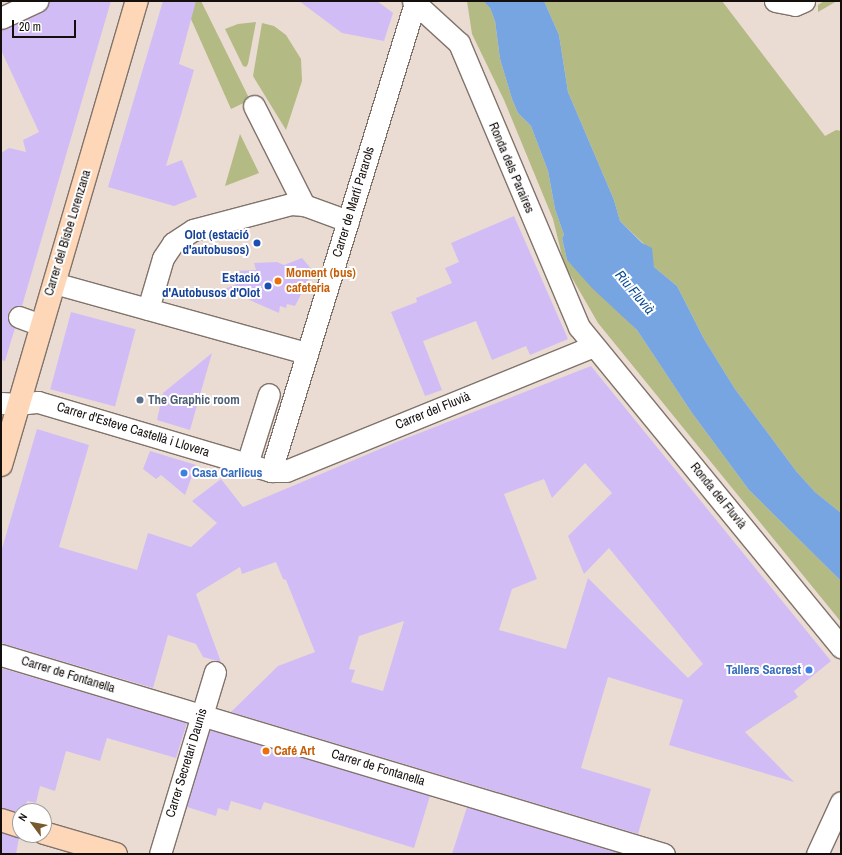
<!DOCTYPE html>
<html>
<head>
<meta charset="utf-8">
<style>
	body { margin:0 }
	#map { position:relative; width:842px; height:855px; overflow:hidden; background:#eadcd2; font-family:"Archivo Narrow",sans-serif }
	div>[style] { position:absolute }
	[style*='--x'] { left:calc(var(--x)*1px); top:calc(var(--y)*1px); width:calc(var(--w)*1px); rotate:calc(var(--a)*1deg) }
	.green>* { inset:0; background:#b4ba84 }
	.water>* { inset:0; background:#77a5e2 }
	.building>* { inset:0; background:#d2bcf6; transform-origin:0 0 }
	.roads { filter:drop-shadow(1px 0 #80736b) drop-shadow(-1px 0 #80736b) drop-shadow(0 1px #80736b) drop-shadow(0 -1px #80736b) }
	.minor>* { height:21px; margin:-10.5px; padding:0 10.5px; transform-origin:10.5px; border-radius:10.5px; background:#fff }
	.major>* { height:22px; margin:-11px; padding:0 11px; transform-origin:11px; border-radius:11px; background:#fdd7b8 }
	.dots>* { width:11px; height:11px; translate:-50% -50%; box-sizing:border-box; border:2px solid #fff; border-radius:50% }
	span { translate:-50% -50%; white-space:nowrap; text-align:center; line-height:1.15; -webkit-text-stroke:4px #fff; paint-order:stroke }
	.street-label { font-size:13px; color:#140f0c }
	.transit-label { font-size:13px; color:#164399; font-weight:700 }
	.right { translate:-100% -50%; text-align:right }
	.food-label { font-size:13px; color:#c56008; font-weight:700 }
	.left { translate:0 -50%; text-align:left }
	.service-label { font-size:13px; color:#4e5e75; font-weight:700 }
	.shop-label { font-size:13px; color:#366cbe; font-weight:700 }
	.water-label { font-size:14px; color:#094b92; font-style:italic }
	.frame { position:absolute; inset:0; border:2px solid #140f0c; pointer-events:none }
	.north { position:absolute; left:12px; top:803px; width:40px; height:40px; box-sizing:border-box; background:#fff; border:1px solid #a19f9e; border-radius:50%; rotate:302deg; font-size:11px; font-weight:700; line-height:16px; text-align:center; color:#140f0c }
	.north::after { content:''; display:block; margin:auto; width:14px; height:18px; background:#785a2e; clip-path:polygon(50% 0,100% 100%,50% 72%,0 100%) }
	.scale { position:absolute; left:12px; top:20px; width:64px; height:18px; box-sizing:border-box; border:2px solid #140f0c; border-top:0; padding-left:5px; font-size:12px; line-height:14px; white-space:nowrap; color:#140f0c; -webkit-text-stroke:3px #fff; paint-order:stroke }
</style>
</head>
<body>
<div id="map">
	<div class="green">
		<i style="clip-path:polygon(183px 1px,201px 1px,250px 100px,231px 109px)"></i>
		<i style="clip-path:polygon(467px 1px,483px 1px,490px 8px,495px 21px,500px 59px,512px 99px,518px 113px,531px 126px,548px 171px,555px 209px,564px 235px,562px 238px,567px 260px,637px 330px,692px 413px,749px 490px,841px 581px,841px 622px,598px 323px,564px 264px,553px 219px,504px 100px,472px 34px)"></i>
		<i style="clip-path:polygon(544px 1px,722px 1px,825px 136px,836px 130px,841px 131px,841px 513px,815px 492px,796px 471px,735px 389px,704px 339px,677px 286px,654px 267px,645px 245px,620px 221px,614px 200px,568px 92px,559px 35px)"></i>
		<i style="clip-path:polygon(824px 1px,837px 1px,818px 12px,818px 5px)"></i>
		<i style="clip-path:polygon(256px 22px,248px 64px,246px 67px,243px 66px,225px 29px,238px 24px)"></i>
		<i style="clip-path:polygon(262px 23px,274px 26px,286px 35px,301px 59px,302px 81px,286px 130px,253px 76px)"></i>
		<i style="clip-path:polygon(240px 134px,259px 173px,225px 186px)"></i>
	</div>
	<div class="water">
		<i style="clip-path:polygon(483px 1px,544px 1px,559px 35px,568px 92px,614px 200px,620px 221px,642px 243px,652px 248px,654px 267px,677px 286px,704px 339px,735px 389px,796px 471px,815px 492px,841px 513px,841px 581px,749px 490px,692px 413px,637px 330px,592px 288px,567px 260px,562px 238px,564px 235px,555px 209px,548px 171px,531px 126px,518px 113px,512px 99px,500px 59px,495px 21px,490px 8px)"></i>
	</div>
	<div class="building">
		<i style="clip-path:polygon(49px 1px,111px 1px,22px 306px,12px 308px,8px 313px,10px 324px,15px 328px,5px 361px,1px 360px,1px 153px,9px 148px,26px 152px,23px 140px,39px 132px,1px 50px,1px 30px,42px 12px)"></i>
		<i style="clip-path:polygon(163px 1px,196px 1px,179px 64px,194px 70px,166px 166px,182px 160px,197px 197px,174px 206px,108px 187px)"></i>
		<i style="clip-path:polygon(299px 1px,377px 1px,393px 13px,384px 41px,342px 33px)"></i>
		<i style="clip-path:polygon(514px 216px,568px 339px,530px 355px,526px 346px,492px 360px,476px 321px,423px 341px,442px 390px,425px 396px,391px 312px,417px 302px,416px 298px,452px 283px,445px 268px,459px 262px,451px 243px)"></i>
		<i style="clip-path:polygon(302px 258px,313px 271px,295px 306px,287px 304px,286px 308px,280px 306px,279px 313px,225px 289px,239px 283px,234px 271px,256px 270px,254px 263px,277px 262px,284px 265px)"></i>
		<i style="left:71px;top:312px;width:67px;height:80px;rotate:15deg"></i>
		<i style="clip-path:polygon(212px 353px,190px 430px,157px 420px,163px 393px)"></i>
		<i style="clip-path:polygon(evenodd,591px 366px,831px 661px,794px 691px,798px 697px,745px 732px,794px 782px,669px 745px,683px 700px,608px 677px,581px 768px,651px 789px,638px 834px,231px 712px,278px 666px,315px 652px,286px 580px,283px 579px,276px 562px,242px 574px,240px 567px,196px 594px,221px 662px,203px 657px,196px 644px,168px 635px,153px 688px,1px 643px,1px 552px,37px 429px,89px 445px,59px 547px,137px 570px,148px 533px,191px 547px,217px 523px,192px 501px,221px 479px,243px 507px,399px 441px,591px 366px,585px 463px,612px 493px,568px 536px,584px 574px,609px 548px,703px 664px,688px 678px,588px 578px,566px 649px,499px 630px,512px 589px,537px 579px,504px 494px,544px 479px,552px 498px,585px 463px,591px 366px,404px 621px,383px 691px,351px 682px,355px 670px,349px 669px,359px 636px,404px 621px)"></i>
		<i style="clip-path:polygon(150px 451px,196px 465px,185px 495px,161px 475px,156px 479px,143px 469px)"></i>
		<i style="clip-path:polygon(1px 668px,187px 723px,176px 758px,107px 738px,100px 761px,66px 751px,55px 791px,40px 786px,36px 803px,27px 801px,25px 811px,20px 813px,1px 808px)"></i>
		<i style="clip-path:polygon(210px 730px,430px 796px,414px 848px,264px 802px,261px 810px,231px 801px,228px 811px,218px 808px,216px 816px,187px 807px)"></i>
		<i style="clip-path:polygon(467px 807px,622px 854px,452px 854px)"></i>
		<i style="clip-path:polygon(1px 833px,19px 838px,16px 854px,1px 854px)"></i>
	</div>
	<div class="roads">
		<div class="minor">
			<i style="--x:413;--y:1;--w:62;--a:42.4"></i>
			<i style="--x:459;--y:43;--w:308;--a:67.1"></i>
			<i style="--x:579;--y:327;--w:414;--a:50.7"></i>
			<i style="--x:775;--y:1;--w:20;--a:11"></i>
			<i style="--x:795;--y:5;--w:10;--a:-24"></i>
			<i style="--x:1;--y:18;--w:40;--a:-25"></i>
			<i style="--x:254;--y:106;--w:111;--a:63.2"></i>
			<i style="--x:54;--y:283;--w:263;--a:15.5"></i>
			<i style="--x:148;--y:309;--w:53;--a:-73.6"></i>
			<i style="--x:163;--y:258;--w:18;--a:-56"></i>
			<i style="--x:173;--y:243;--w:24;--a:-33"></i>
			<i style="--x:193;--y:230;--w:101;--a:-14.9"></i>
			<i style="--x:291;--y:204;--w:13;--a:4"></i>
			<i style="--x:304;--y:205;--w:47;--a:20"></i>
			<i style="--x:19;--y:317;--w:23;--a:20"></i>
			<i style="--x:1;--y:403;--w:17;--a:3"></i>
			<i style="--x:18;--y:404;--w:20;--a:-6"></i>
			<i style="--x:38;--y:402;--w:243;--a:16.5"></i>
			<i style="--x:271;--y:471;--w:15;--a:0"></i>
			<i style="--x:286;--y:471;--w:332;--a:-22.1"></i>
			<i style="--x:247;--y:464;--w:73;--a:-72.6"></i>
			<i style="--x:271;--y:471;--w:492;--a:-72.9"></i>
			<i style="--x:1;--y:655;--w:692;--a:16.71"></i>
			<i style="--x:160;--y:854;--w:190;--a:-73.2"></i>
			<i style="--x:817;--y:854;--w:57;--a:-65.2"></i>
		</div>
		<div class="major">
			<i style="--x:1;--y:465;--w:484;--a:-73.7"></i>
			<i style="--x:1;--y:820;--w:20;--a:18"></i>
			<i style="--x:44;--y:833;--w:75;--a:16.3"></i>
		</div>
	</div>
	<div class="dots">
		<i style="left:257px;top:243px;background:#1a4fb4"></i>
		<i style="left:278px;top:281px;background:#e8710a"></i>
		<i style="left:268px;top:286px;background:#1a4fb4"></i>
		<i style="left:140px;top:400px;background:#5c6f8a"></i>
		<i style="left:184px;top:473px;background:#3f7fe0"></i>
		<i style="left:809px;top:670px;background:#3f7fe0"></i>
		<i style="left:266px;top:751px;background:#e8710a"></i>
	</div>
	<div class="street-label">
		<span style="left:511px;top:168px;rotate:67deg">Ronda dels Paraires</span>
		<span style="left:354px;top:202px;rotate:-73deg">Carrer de Martí Pararols</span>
		<span style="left:68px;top:233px;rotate:-73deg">Carrer del Bisbe Lorenzana</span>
		<span style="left:433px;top:411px;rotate:-22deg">Carrer del Fluvià</span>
		<span style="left:133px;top:430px;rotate:17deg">Carrer d'Esteve Castellà i Llovera</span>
		<span style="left:718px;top:496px;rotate:51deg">Ronda del Fluvià</span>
		<span style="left:68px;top:675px;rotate:17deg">Carrer de Fontanella</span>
		<span style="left:187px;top:763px;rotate:-73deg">Carrer Secretari Daunis</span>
		<span style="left:378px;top:768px;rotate:17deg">Carrer de Fontanella</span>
	</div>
	<div class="transit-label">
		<span class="right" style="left:249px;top:243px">Olot (estació<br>d'autobusos)</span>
		<span class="right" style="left:260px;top:286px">Estació<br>d'Autobusos d'Olot</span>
	</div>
	<div class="food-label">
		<span class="left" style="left:286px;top:281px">Moment (bus)<br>cafeteria</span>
		<span class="left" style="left:274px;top:751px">Café Art</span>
	</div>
	<div class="service-label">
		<span class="left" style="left:148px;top:400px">The Graphic room</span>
	</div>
	<div class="shop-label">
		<span class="left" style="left:192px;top:473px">Casa Carlicus</span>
		<span class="right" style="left:801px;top:670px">Tallers Sacrest</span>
	</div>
	<div class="water-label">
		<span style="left:635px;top:292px;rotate:50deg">Riu Fluvià</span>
	</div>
	<div class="frame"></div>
	<div class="north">N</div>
	<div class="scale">20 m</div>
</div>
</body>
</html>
